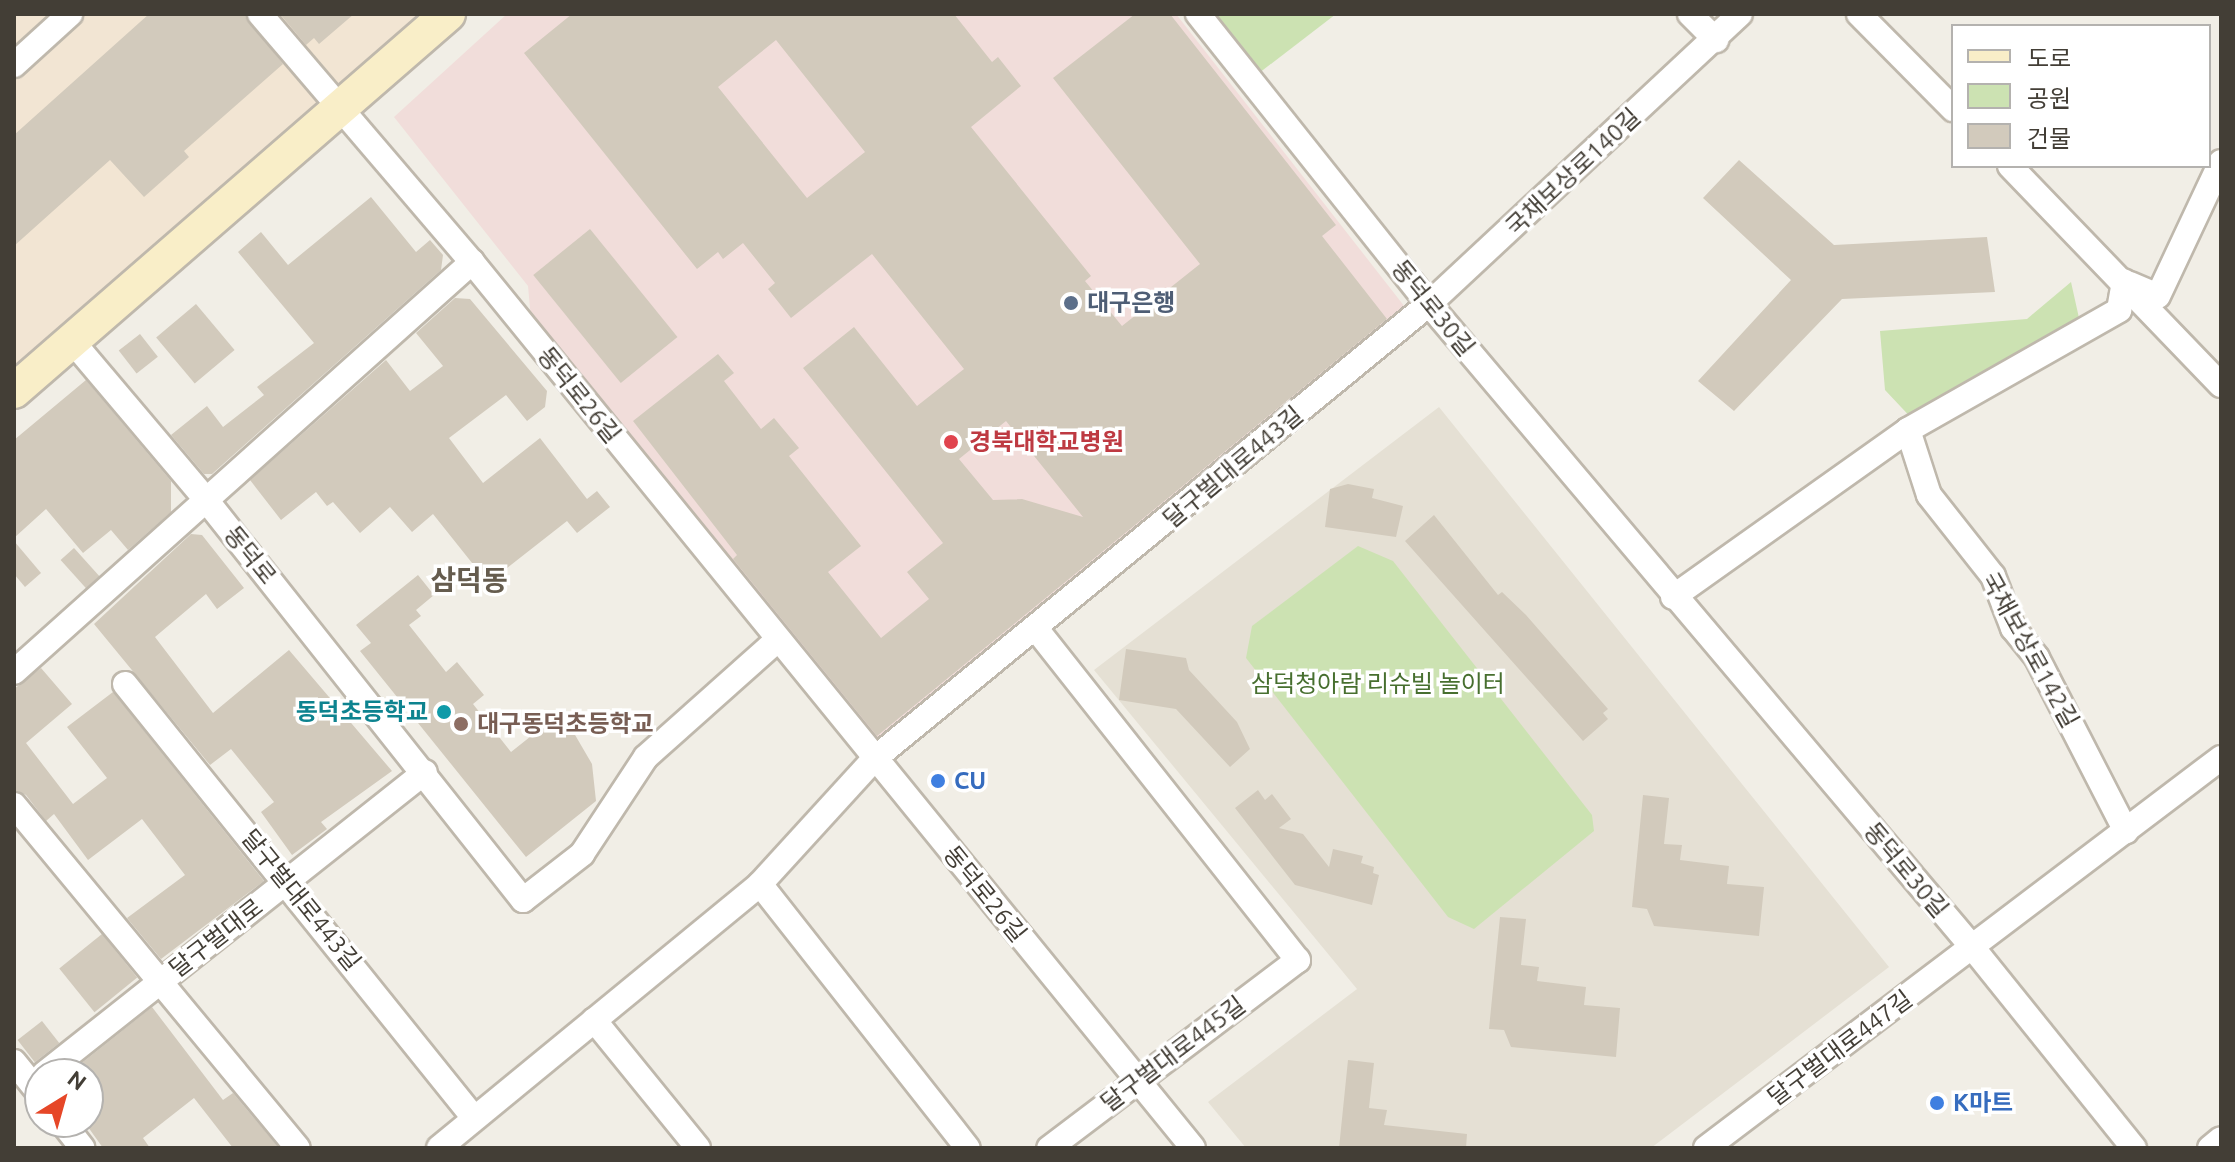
<!DOCTYPE html>
<html>
<head>
<meta charset="utf-8">
<style>
	body { margin:0 }
	#map { position:relative; width:2235px; height:1162px; overflow:hidden; background:#f1eee6; font-family:Ubuntu,"Noto Sans KR",sans-serif }
	div>[style] { position:absolute }
	[style*='--x'] { left:calc(var(--x)*1px); top:calc(var(--y)*1px); width:calc(var(--w)*1px); rotate:calc(var(--a)*1deg) }
	.residential>* { inset:0; background:#e5e0d4 }
	.commercial>* { inset:0; background:#f2e5d3 }
	.medical>* { inset:0; background:#f1ddda }
	.green>* { inset:0; background:#cce2b2 }
	.building>* { inset:0; background:#d2cabc; transform-origin:0 0 }
	.roads { filter:drop-shadow(2px 0 #bfb8ac) drop-shadow(-2px 0 #bfb8ac) drop-shadow(0 2px #bfb8ac) drop-shadow(0 -2px #bfb8ac) }
	.street>* { height:24px; margin:-12px; padding:0 12px; transform-origin:12px; border-radius:12px; background:#fff }
	.secondary>* { height:34px; margin:-17px; padding:0 17px; transform-origin:17px; border-radius:17px; background:#f9eec8 }
	.dots>* { width:22px; height:22px; translate:-50% -50%; box-sizing:border-box; border:4px solid #fff; border-radius:50% }
	span { translate:-50% -50%; white-space:nowrap; text-align:center; line-height:1.15; -webkit-text-stroke:7px #fff; paint-order:stroke }
	.street-label { font-size:24px; color:#433e36 }
	.service-label { font-size:24px; color:#4e5e75; font-weight:700 }
	.left { translate:0 -50%; text-align:left }
	.health-label { font-size:24px; color:#be3a42; font-weight:700 }
	.park-label { font-size:24px; color:#476f2f }
	.culture-label { font-size:24px; color:#0d838f; font-weight:700 }
	.right { translate:-100% -50%; text-align:right }
	.education-label { font-size:24px; color:#785e54; font-weight:700 }
	.shop-label { font-size:24px; color:#366cbe; font-weight:700 }
	.quarter-label { font-size:28px; color:#655c4e; font-weight:700 }
	.frame { position:absolute; inset:0; border:16px solid #433e36; pointer-events:none }
	.legend { position:absolute; left:1951px; top:24px; width:260px; height:144px; box-sizing:border-box; background:#fff; border:2px solid #b4b2af; margin:0; padding:10px 14px; list-style:none; font-size:24px; color:#433e36 }
	.legend li { display:flex; align-items:center; gap:16px; height:40px }
	.legend b { width:40px; border:2px solid #b4b2af }
	.north { position:absolute; left:24px; top:1058px; width:80px; height:80px; box-sizing:border-box; background:#fff; border:2px solid #b4b2af; border-radius:50%; rotate:37deg; font-size:22px; font-weight:700; line-height:32px; text-align:center; color:#433e36 }
	.north::after { content:''; display:block; margin:auto; width:28px; height:36px; background:#e64728; clip-path:polygon(50% 0,100% 100%,50% 72%,0 100%) }
</style>
</head>
<body>
<div id="map">
	<div class="residential">
		<i style="clip-path:polygon(1439px 407px,1889px 967px,1651px 1148px,1246px 1148px,1208px 1102px,1357px 989px,1094px 670px)"></i>
	</div>
	<div class="commercial">
		<i style="clip-path:polygon(14px 14px,448px 14px,14px 390px)"></i>
	</div>
	<div class="medical">
		<i style="clip-path:polygon(507px 14px,1176px 14px,1419px 325px,892px 746px,866px 741px,531px 319px,528px 286px,394px 117px)"></i>
	</div>
	<div class="green">
		<i style="clip-path:polygon(1199px 14px,1336px 14px,1250px 80px)"></i>
		<i style="clip-path:polygon(2071px 282px,2079px 318px,1917px 424px,1885px 390px,1880px 331px,2027px 319px)"></i>
		<i style="clip-path:polygon(1358px 546px,1393px 561px,1592px 815px,1594px 831px,1474px 929px,1448px 917px,1246px 658px,1252px 626px)"></i>
	</div>
	<div class="building">
		<i style="clip-path:polygon(149px 14px,245px 14px,283px 64px,184px 151px,189px 157px,144px 197px,110px 160px,14px 246px,14px 135px)"></i>
		<i style="clip-path:polygon(280px 14px,354px 14px,319px 44px,314px 38px,306px 45px)"></i>
		<i style="clip-path:polygon(evenodd,572px 14px,954px 14px,992px 62px,998px 57px,1021px 86px,971px 127px,1091px 276px,1085px 281px,1122px 326px,1200px 264px,1053px 78px,1135px 14px,1170px 14px,1336px 225px,1322px 236px,1387px 319px,877px 736px,733px 559px,737px 555px,633px 421px,718px 354px,734px 373px,724px 381px,761px 429px,774px 418px,799px 448px,789px 456px,861px 546px,828px 572px,881px 638px,929px 599px,907px 572px,943px 543px,803px 368px,854px 327px,917px 406px,964px 369px,872px 254px,791px 318px,768px 289px,775px 283px,743px 243px,723px 259px,718px 252px,697px 269px,524px 53px,572px 14px,776px 40px,865px 152px,807px 198px,718px 87px,776px 40px,572px 14px,1006px 421px,1083px 517px,1022px 499px,993px 500px,959px 459px,1006px 421px)"></i>
		<i style="clip-path:polygon(1739px 160px,1834px 245px,1987px 237px,1995px 292px,1842px 299px,1734px 411px,1698px 381px,1791px 280px,1703px 198px)"></i>
		<i style="clip-path:polygon(371px 197px,416px 252px,430px 240px,443px 255px,441px 270px,212px 474px,204px 474px,171px 435px,207px 406px,223px 427px,264px 395px,257px 387px,314px 343px,238px 252px,261px 232px,288px 265px)"></i>
		<i style="left:590px;top:229px;width:139px;height:73px;rotate:51deg"></i>
		<i style="clip-path:polygon(455px 298px,470px 299px,547px 391px,545px 407px,527px 421px,506px 395px,449px 438px,483px 483px,540px 438px,587px 499px,597px 491px,610px 507px,577px 533px,567px 521px,488px 583px,433px 514px,412px 532px,390px 507px,360px 533px,333px 502px,327px 506px,316px 492px,281px 520px,250px 480px,386px 360px,410px 391px,443px 366px,416px 333px)"></i>
		<i style="left:196px;top:304px;width:60px;height:52px;rotate:50deg"></i>
		<i style="left:140px;top:334px;width:29px;height:27px;rotate:52deg"></i>
		<i style="clip-path:polygon(86px 380px,171px 481px,171px 512px,128px 550px,111px 530px,83px 553px,46px 509px,14px 538px,14px 440px)"></i>
		<i style="clip-path:polygon(1348px 484px,1374px 489px,1372px 498px,1403px 506px,1396px 537px,1325px 527px,1330px 489px)"></i>
		<i style="clip-path:polygon(1434px 515px,1498px 595px,1502px 592px,1526px 615px,1608px 709px,1603px 713px,1608px 719px,1583px 741px,1405px 541px)"></i>
		<i style="clip-path:polygon(191px 534px,202px 535px,244px 588px,217px 609px,206px 594px,155px 637px,213px 713px,289px 650px,392px 771px,321px 822px,327px 829px,292px 855px,261px 812px,274px 802px,231px 749px,210px 765px,94px 624px)"></i>
		<i style="clip-path:polygon(14px 541px,41px 573px,25px 587px,14px 574px)"></i>
		<i style="left:74px;top:548px;width:38px;height:18px;rotate:48deg"></i>
		<i style="clip-path:polygon(418px 575px,434px 595px,416px 610px,421px 616px,409px 625px,446px 672px,457px 662px,484px 695px,473px 704px,511px 752px,550px 721px,571px 728px,592px 764px,596px 801px,526px 857px,360px 651px,371px 643px,356px 625px)"></i>
		<i style="clip-path:polygon(1126px 649px,1186px 658px,1189px 670px,1237px 722px,1250px 749px,1230px 767px,1176px 709px,1119px 700px)"></i>
		<i style="clip-path:polygon(41px 668px,72px 704px,26px 743px,73px 804px,107px 778px,67px 727px,113px 692px,264px 881px,161px 959px,127px 918px,185px 875px,142px 819px,88px 860px,54px 814px,46px 821px,26px 795px,14px 790px,14px 689px)"></i>
		<i style="clip-path:polygon(1258px 790px,1265px 800px,1272px 794px,1291px 819px,1279px 828px,1303px 834px,1329px 867px,1333px 849px,1363px 856px,1361px 863px,1374px 867px,1373px 873px,1379px 875px,1372px 905px,1295px 885px,1235px 808px)"></i>
		<i style="clip-path:polygon(1643px 795px,1669px 798px,1664px 844px,1682px 845px,1680px 860px,1729px 866px,1727px 884px,1764px 887px,1759px 936px,1654px 926px,1647px 909px,1632px 907px)"></i>
		<i style="clip-path:polygon(1500px 917px,1526px 919px,1521px 965px,1539px 967px,1537px 981px,1586px 987px,1584px 1005px,1620px 1008px,1616px 1057px,1511px 1047px,1504px 1030px,1489px 1029px)"></i>
		<i style="left:102px;top:934px;width:56px;height:55px;rotate:51deg"></i>
		<i style="clip-path:polygon(152px 1007px,223px 1100px,233px 1093px,279px 1148px,233px 1148px,194px 1098px,143px 1138px,150px 1148px,103px 1148px,88px 1127px,88px 1074px,68px 1074px)"></i>
		<i style="left:42px;top:1021px;width:28px;height:31px;rotate:52deg"></i>
		<i style="clip-path:polygon(1348px 1060px,1374px 1063px,1369px 1108px,1387px 1110px,1384px 1125px,1467px 1134px,1466px 1148px,1339px 1148px)"></i>
	</div>
	<div class="roads">
		<div class="street">
			<i style="--x:260;--y:14;--w:326;--a:49.5"></i>
			<i style="--x:472;--y:262;--w:1142;--a:50.86"></i>
			<i style="--x:1198;--y:14;--w:371;--a:51.5"></i>
			<i style="--x:1429;--y:304;--w:843;--a:49.81"></i>
			<i style="--x:1973;--y:948;--w:257;--a:51.2"></i>
			<i style="--x:1690;--y:14;--w:37;--a:45"></i>
			<i style="--x:1859;--y:14;--w:134;--a:45.3"></i>
			<i style="--x:14;--y:65;--w:76;--a:-42.3"></i>
			<i style="--x:2010;--y:166;--w:304;--a:46.1"></i>
			<i style="--x:2130;--y:284;--w:30;--a:23"></i>
			<i style="--x:2158;--y:296;--w:148;--a:-64.8"></i>
			<i style="--x:72;--y:341;--w:209;--a:49.8"></i>
			<i style="--x:207;--y:501;--w:509;--a:51.62"></i>
			<i style="--x:523;--y:900;--w:75;--a:-37.9"></i>
			<i style="--x:582;--y:854;--w:116;--a:-56.6"></i>
			<i style="--x:646;--y:757;--w:174;--a:-41.7"></i>
			<i style="--x:1908;--y:430;--w:68;--a:72.1"></i>
			<i style="--x:1929;--y:495;--w:103;--a:51.7"></i>
			<i style="--x:1993;--y:576;--w:56;--a:69"></i>
			<i style="--x:2013;--y:628;--w:38;--a:51"></i>
			<i style="--x:2037;--y:658;--w:195;--a:62.8"></i>
			<i style="--x:1673;--y:597;--w:288;--a:-35.4"></i>
			<i style="--x:1908;--y:430;--w:243;--a:-29.6"></i>
			<i style="--x:2119;--y:310;--w:29;--a:-80"></i>
			<i style="--x:1037;--y:630;--w:421;--a:51.7"></i>
			<i style="--x:1298;--y:960;--w:312;--a:142.9"></i>
			<i style="--x:14;--y:672;--w:615;--a:-41.83"></i>
			<i style="--x:125;--y:684;--w:557;--a:51.2"></i>
			<i style="--x:14;--y:805;--w:445;--a:50.4"></i>
			<i style="--x:760;--y:884;--w:336;--a:51.8"></i>
			<i style="--x:594;--y:1020;--w:165;--a:50.9"></i>
			<i style="--x:14;--y:1062;--w:41;--a:50.9"></i>
			<i style="--x:44;--y:1074;--w:486;--a:-38.4"></i>
			<i style="--x:62;--y:1122;--w:33;--a:52"></i>
			<i style="--x:439;--y:1148;--w:416;--a:-39.4"></i>
			<i style="--x:760;--y:884;--w:169;--a:-47.6"></i>
			<i style="--x:874;--y:759;--w:718;--a:-39.35"></i>
			<i style="--x:1429;--y:304;--w:425;--a:-43"></i>
			<i style="--x:1706;--y:1148;--w:646;--a:-37.14"></i>
			<i style="--x:2210;--y:1148;--w:14;--a:-39"></i>
		</div>
		<div class="secondary">
			<i style="--x:14;--y:391;--w:575;--a:-40.98"></i>
		</div>
	</div>
	<div class="dots">
		<i style="left:1071px;top:303px;background:#5c6f8a"></i>
		<i style="left:951px;top:442px;background:#e0444e"></i>
		<i style="left:444px;top:712px;background:#0f9aa8"></i>
		<i style="left:461px;top:724px;background:#8d6e63"></i>
		<i style="left:938px;top:781px;background:#3f7fe0"></i>
		<i style="left:1937px;top:1103px;background:#3f7fe0"></i>
	</div>
	<div class="street-label">
		<span style="left:1573px;top:172px;rotate:-43deg">국채보상로140길</span>
		<span style="left:1433px;top:308px;rotate:51deg">동덕로30길</span>
		<span style="left:579px;top:395px;rotate:51deg">동덕로26길</span>
		<span style="left:1233px;top:467px;rotate:-40deg">달구벌대로443길</span>
		<span style="left:250px;top:555px;rotate:51deg">동덕로</span>
		<span style="left:2030px;top:650px;rotate:61deg">국채보상로142길</span>
		<span style="left:1906px;top:870px;rotate:50deg">동덕로30길</span>
		<span style="left:985px;top:894px;rotate:51deg">동덕로26길</span>
		<span style="left:301px;top:900px;rotate:51deg">달구벌대로443길</span>
		<span style="left:216px;top:938px;rotate:-38deg">달구벌대로</span>
		<span style="left:1840px;top:1048px;rotate:-37deg">달구벌대로447길</span>
		<span style="left:1173px;top:1054px;rotate:-37deg">달구벌대로445길</span>
	</div>
	<div class="service-label">
		<span class="left" style="left:1087px;top:303px">대구은행</span>
	</div>
	<div class="health-label">
		<span class="left" style="left:969px;top:442px">경북대학교병원</span>
	</div>
	<div class="park-label">
		<span style="left:1378px;top:684px">삼덕청아람 리슈빌 놀이터</span>
	</div>
	<div class="culture-label">
		<span class="right" style="left:428px;top:712px">동덕초등학교</span>
	</div>
	<div class="education-label">
		<span class="left" style="left:477px;top:724px">대구동덕초등학교</span>
	</div>
	<div class="shop-label">
		<span class="left" style="left:954px;top:781px">CU</span>
		<span class="left" style="left:1953px;top:1103px">K마트</span>
	</div>
	<div class="quarter-label">
		<span style="left:469px;top:580px">삼덕동</span>
	</div>
	<div class="frame"></div>
	<ul class="legend">
	<li><b style="height:10px;background:#f9eec8"></b>도로</li>
	<li><b style="height:22px;background:#cce2b2"></b>공원</li>
	<li><b style="height:22px;background:#d2cabc"></b>건물</li>
	</ul>
	<div class="north">N</div>
</div>
</body>
</html>
